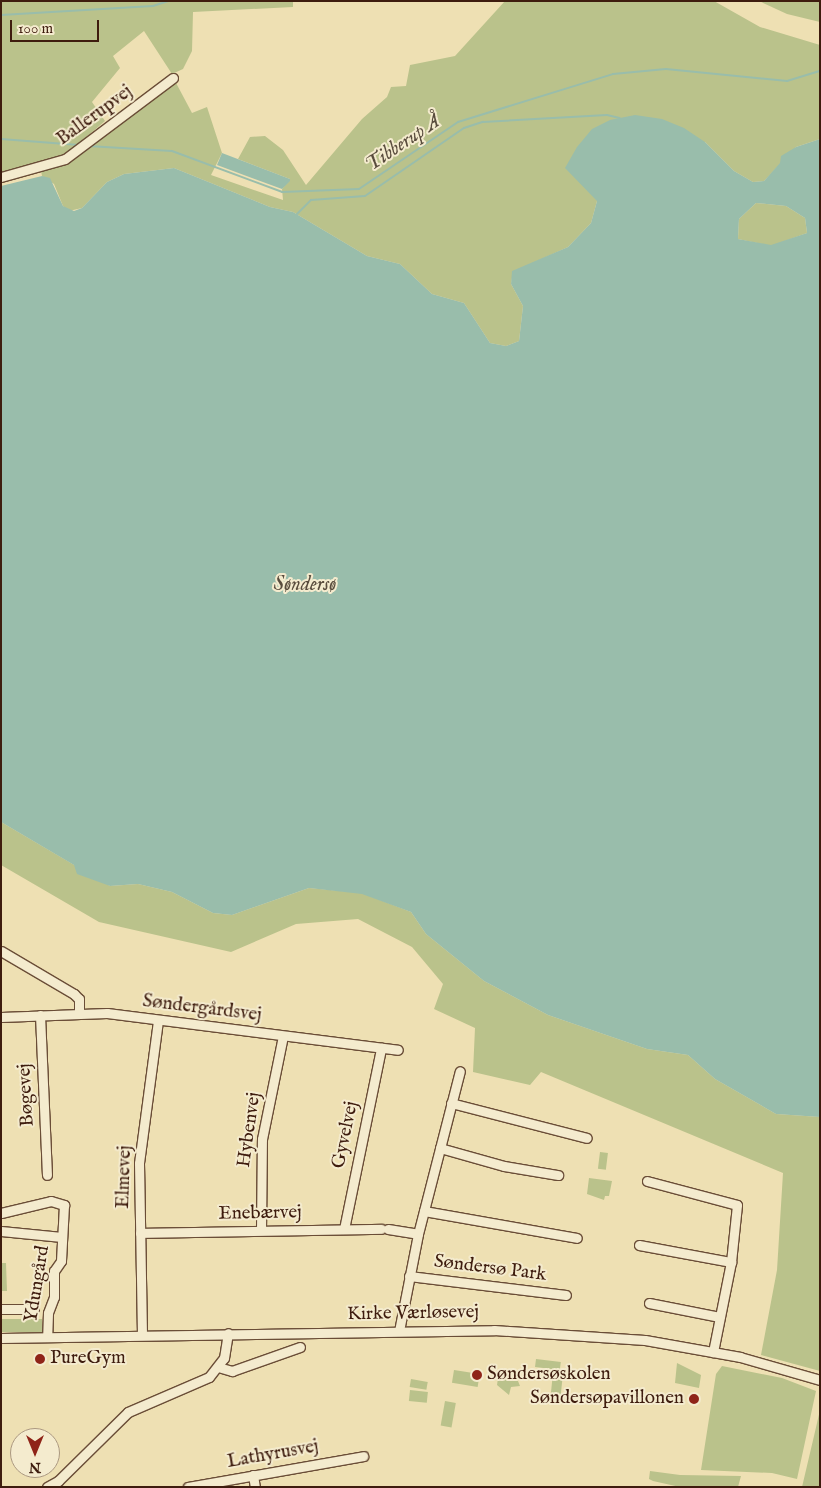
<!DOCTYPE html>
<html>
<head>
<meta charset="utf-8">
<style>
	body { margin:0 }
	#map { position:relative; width:821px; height:1488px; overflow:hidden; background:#eee0b3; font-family:"IM FELL English",serif }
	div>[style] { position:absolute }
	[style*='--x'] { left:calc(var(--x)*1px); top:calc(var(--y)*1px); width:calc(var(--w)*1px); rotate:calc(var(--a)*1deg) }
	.green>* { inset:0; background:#bac28b; transform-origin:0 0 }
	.water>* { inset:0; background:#99bdab }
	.stream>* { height:2px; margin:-1px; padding:0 1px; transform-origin:1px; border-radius:1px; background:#99bdab }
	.roads { filter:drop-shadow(1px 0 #6a4d37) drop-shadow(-1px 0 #6a4d37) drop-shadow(0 1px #6a4d37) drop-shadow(0 -1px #6a4d37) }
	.minor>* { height:9px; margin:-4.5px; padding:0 4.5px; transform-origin:4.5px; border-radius:4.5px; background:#f4ebce }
	.dots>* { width:14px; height:14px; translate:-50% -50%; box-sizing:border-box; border:2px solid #f4ebce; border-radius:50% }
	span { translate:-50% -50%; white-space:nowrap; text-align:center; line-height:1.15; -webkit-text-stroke:4px #f4ebce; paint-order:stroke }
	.street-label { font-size:19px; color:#3e1c0e }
	.poi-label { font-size:19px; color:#3e1c0e }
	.left { translate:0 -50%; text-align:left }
	.right { translate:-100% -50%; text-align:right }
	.water-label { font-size:20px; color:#594c3d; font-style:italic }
	.frame { position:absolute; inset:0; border:2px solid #3e1c0e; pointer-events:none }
	.north { position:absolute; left:10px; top:1428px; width:50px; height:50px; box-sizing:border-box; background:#f4ebce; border:1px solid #ab9881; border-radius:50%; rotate:180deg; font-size:14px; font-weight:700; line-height:20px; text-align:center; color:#3e1c0e }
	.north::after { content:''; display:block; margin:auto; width:18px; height:22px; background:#8f2418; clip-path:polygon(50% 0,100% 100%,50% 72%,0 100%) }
	.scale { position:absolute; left:10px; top:20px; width:89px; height:22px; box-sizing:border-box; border:2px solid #3e1c0e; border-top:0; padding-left:6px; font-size:15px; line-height:18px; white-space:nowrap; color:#3e1c0e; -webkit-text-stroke:4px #f4ebce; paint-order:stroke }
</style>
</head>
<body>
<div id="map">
	<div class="green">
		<i style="clip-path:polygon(1px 1px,293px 1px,293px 7px,193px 12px,192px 51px,183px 69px,172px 74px,144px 31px,113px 56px,120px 68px,92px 102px,105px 121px,64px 156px,1px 173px)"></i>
		<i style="clip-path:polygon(505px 1px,714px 1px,760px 27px,820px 45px,820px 139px,796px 147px,764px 181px,753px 182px,734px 171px,705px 142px,597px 201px,591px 223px,568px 247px,513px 272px,511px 284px,523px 306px,519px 341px,506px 346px,490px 343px,464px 303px,432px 294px,400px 264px,367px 256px,293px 212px,270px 207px,174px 168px,124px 174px,107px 182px,82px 208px,69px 211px,63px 206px,54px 184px,42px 176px,41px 171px,69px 161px,175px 81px,192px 113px,207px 107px,222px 153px,211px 175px,283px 200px,282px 189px,290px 179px,238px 159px,250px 137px,265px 136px,283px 150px,306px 185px,362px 119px,387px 97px,391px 87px,406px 86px,410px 65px,455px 56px)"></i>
		<i style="clip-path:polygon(759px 1px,820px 1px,820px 22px,787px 14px)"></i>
		<i style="clip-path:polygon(756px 203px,786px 206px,805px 218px,807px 233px,771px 246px,738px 239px,739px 219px)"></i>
		<i style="clip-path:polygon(1px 822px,110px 886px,138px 884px,172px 892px,213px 913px,232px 915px,309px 888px,362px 893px,411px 912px,426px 934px,484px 981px,548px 1015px,647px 1049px,688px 1055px,715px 1079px,776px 1114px,820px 1117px,820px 1371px,761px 1355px,777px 1270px,783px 1173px,541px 1072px,530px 1085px,473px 1072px,475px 1028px,434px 1009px,443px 984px,412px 947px,358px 919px,296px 924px,231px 952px,99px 922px,1px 865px)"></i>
		<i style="left:600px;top:1152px;width:8px;height:17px;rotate:7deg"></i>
		<i style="clip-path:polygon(589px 1178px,612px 1181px,609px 1196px,605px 1196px,604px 1200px,587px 1194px)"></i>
		<i style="clip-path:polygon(1px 1263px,6px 1263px,7px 1291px,1px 1291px)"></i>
		<i style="left:42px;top:1319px;width:13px;height:41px;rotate:90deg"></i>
		<i style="left:536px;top:1359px;width:25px;height:8px;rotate:7deg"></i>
		<i style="clip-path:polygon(677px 1363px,701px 1375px,699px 1388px,675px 1383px)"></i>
		<i style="clip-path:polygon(722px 1366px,782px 1378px,816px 1391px,797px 1479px,772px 1473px,701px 1470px,716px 1374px)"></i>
		<i style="left:454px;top:1370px;width:26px;height:13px;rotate:9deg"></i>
		<i style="left:553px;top:1373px;width:10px;height:24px;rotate:6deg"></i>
		<i style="clip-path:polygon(498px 1378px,518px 1381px,520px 1386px,511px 1387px,509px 1395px,497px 1385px)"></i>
		<i style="left:411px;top:1379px;width:17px;height:8px;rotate:10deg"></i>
		<i style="left:410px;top:1390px;width:18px;height:11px;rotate:6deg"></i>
		<i style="left:445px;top:1401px;width:11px;height:25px;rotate:10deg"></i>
		<i style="clip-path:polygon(820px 1410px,820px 1487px,802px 1487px,814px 1436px)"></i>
		<i style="clip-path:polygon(650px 1471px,680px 1475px,741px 1476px,738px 1487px,680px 1487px,653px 1481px,649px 1479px)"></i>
	</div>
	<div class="water">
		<i style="clip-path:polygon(evenodd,635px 115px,662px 119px,684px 128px,705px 142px,734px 171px,753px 182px,764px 181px,780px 163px,781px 156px,796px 147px,820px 139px,820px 1117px,776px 1114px,715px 1079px,688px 1055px,647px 1049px,548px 1015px,484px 981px,426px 934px,411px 912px,362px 894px,309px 888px,232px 915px,213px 913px,172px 892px,138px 884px,110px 886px,77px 874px,74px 865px,1px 822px,1px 186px,42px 176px,50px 178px,63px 206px,74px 211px,82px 208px,107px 182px,124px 174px,174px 168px,270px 207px,293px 212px,367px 256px,400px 264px,432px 294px,464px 303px,490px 343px,506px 346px,519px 341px,523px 306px,511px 284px,512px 271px,568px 247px,591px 223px,597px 201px,565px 168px,577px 147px,592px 129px,610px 120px,635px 115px,756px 203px,786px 206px,805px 218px,807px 233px,771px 245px,738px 239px,739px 219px,756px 203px)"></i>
		<i style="clip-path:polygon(222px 153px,290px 179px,290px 181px,282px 189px,217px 165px)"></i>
	</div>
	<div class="stream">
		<i style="--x:1;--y:15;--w:152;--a:-3.4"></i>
		<i style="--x:153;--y:6;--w:16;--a:-18"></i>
		<i style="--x:1;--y:139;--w:78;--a:4.4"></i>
		<i style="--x:88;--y:146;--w:84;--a:3.4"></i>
		<i style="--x:172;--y:151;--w:117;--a:20.4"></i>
		<i style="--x:282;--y:192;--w:77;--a:-2.2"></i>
		<i style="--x:359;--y:189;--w:120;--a:-34.1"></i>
		<i style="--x:458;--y:122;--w:162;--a:-17.2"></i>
		<i style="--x:613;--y:74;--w:53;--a:-5.4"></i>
		<i style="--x:666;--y:69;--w:122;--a:5.7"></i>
		<i style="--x:787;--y:81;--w:34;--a:-17"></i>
		<i style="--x:297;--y:214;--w:20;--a:-45"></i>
		<i style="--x:311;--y:200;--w:54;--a:-4.2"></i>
		<i style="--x:365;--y:196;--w:120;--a:-34.5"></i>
		<i style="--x:464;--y:128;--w:20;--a:-18"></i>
		<i style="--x:483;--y:122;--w:124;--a:-3.2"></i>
		<i style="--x:607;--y:115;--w:13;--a:13"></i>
	</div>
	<div class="roads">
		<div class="minor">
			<i style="--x:1;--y:177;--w:66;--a:-15.7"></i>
			<i style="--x:65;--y:159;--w:135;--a:-36.9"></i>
			<i style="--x:1;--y:951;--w:85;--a:30.5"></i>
			<i style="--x:74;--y:994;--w:7;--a:45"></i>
			<i style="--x:79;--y:999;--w:14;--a:90"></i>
			<i style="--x:40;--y:1015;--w:160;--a:87.5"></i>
			<i style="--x:1;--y:1017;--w:106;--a:-2.2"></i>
			<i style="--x:107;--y:1013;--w:293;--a:7.2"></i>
			<i style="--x:451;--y:1103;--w:140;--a:14.4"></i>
			<i style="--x:440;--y:1148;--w:66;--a:15.7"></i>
			<i style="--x:504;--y:1166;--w:55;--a:9.5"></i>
			<i style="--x:647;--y:1181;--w:93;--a:14.9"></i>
			<i style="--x:737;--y:1205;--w:57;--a:96"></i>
			<i style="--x:731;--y:1262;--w:92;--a:101.3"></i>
			<i style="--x:424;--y:1211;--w:155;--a:10"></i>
			<i style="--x:1;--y:1213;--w:51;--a:-13.5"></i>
			<i style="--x:51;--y:1201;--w:14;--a:17"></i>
			<i style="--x:64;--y:1205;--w:56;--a:93.1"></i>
			<i style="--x:61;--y:1261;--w:12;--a:125"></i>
			<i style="--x:54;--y:1271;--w:26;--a:90"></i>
			<i style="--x:54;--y:1297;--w:17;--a:111"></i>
			<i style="--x:48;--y:1313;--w:24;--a:92"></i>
			<i style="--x:344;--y:1229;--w:185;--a:-78.4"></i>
			<i style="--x:388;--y:1229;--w:30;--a:9"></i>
			<i style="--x:261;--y:1230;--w:91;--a:-89.4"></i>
			<i style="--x:262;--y:1139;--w:105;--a:-78.5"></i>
			<i style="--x:1;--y:1231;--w:61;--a:5.6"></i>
			<i style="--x:140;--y:1233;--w:241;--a:-1"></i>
			<i style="--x:639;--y:1245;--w:94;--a:10.5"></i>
			<i style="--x:409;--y:1276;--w:158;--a:6.9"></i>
			<i style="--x:649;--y:1303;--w:72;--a:11.2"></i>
			<i style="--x:1;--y:1309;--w:33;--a:0"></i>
			<i style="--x:399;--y:1331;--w:99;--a:-78.9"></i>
			<i style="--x:418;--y:1234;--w:168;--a:-75.6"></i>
			<i style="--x:142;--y:1335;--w:172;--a:-91"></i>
			<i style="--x:139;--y:1163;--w:144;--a:-82.4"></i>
			<i style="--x:1;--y:1338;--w:493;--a:-0.9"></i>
			<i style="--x:494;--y:1330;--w:151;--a:3.8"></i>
			<i style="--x:645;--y:1340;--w:97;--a:10.1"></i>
			<i style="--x:740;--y:1357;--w:83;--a:16"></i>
			<i style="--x:218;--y:1367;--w:15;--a:16"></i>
			<i style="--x:232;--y:1371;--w:72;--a:-19.4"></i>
			<i style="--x:253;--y:1475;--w:12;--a:81"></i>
			<i style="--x:47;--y:1487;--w:13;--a:-29"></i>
			<i style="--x:58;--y:1481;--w:98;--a:-44.6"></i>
			<i style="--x:128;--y:1412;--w:88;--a:-23.4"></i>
			<i style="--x:209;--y:1377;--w:24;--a:-52"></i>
			<i style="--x:224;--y:1358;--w:25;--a:-81"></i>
			<i style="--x:188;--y:1487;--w:178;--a:-10"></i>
		</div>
	</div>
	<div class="dots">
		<i style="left:40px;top:1359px;background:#8f2418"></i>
		<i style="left:477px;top:1375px;background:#8f2418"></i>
		<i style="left:694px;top:1399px;background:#8f2418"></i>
	</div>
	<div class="street-label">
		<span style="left:95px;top:116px;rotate:-36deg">Ballerupvej</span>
		<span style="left:202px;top:1009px;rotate:7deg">Søndergårdsvej</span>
		<span style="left:27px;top:1095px;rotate:-93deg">Bøgevej</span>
		<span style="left:250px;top:1130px;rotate:-82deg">Hybenvej</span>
		<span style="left:346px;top:1135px;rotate:-78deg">Gyvelvej</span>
		<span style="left:125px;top:1177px;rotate:-88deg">Elmevej</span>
		<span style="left:260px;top:1214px;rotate:-1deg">Enebærvej</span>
		<span style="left:490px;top:1269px;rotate:7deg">Søndersø Park</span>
		<span style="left:38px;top:1284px;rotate:-81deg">Ydungård</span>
		<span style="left:413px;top:1314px;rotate:-1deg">Kirke Værløsevej</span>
		<span style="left:273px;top:1455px;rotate:-10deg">Lathyrusvej</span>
	</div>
	<div class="poi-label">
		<span class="left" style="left:50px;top:1359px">PureGym</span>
		<span class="left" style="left:487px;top:1375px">Søndersøskolen</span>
		<span class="right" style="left:684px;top:1399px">Søndersøpavillonen</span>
	</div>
	<div class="water-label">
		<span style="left:403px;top:143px;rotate:-34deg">Tibberup Å</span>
		<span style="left:305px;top:584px">Søndersø</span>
	</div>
	<div class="frame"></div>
	<div class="north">N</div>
	<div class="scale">100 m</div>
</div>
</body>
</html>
